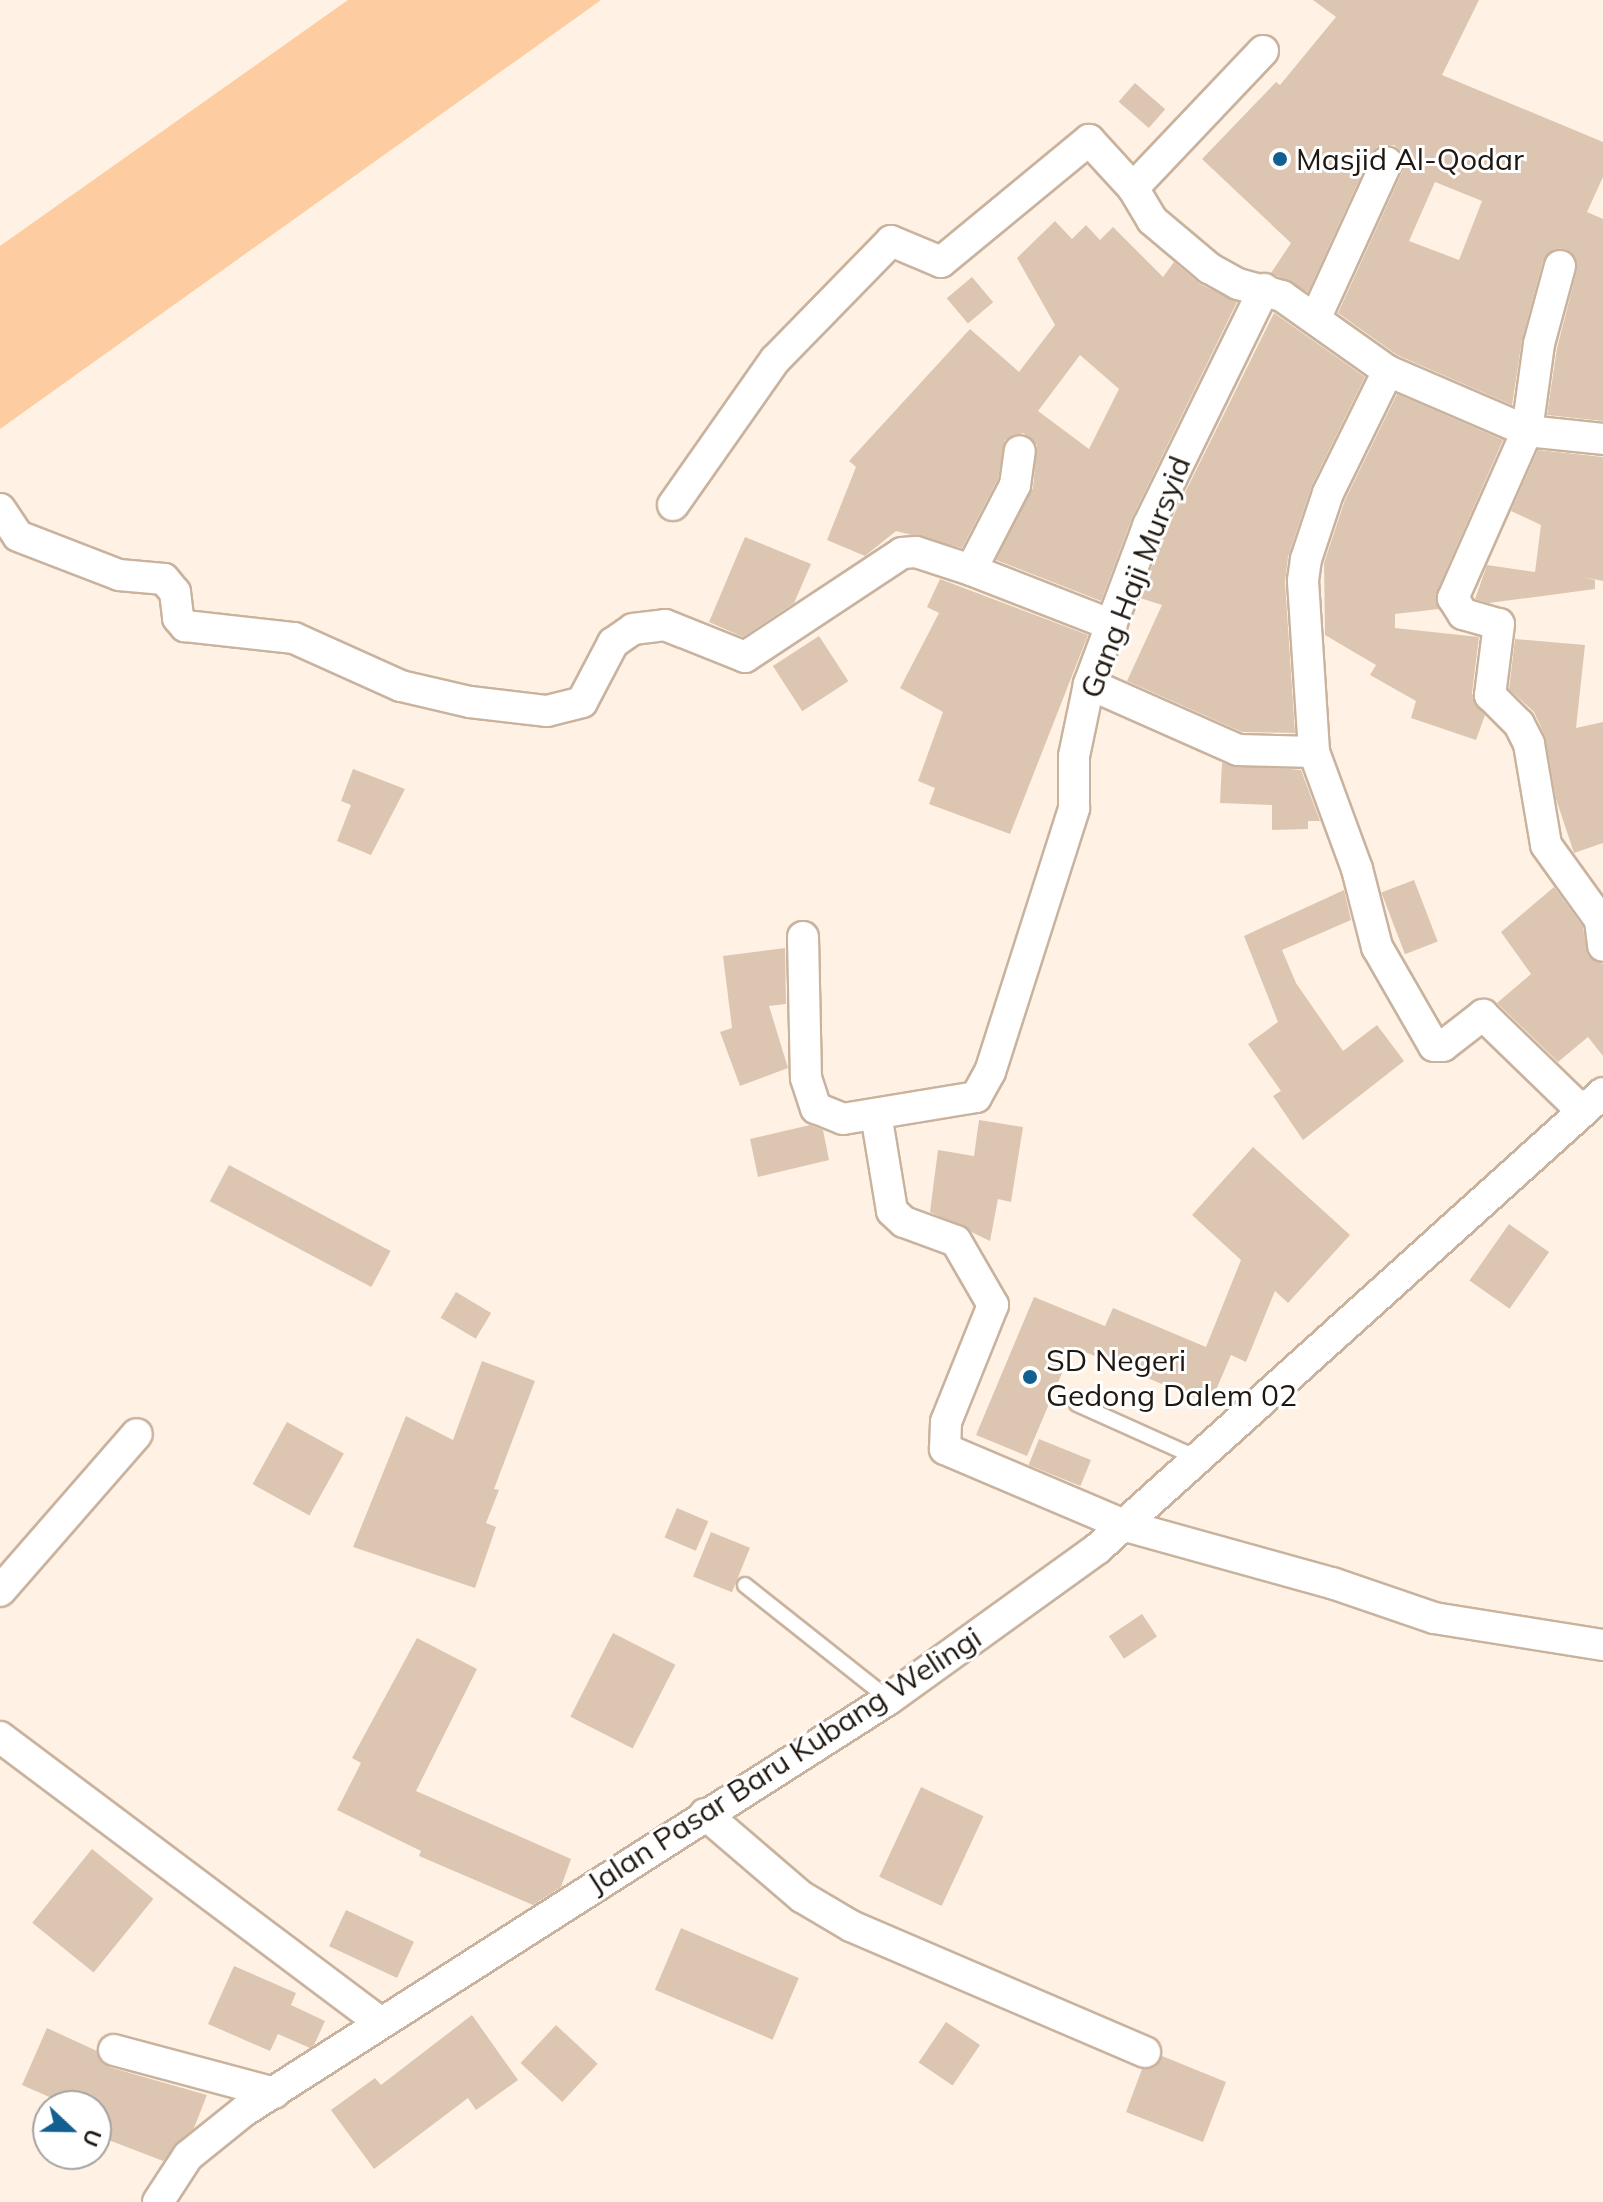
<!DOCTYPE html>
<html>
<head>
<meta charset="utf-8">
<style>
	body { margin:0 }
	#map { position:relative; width:1603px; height:2202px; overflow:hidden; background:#fff1e4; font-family:Mulish,sans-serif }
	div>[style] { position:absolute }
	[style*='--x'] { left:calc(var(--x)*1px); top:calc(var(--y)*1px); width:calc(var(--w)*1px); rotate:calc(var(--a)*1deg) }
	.green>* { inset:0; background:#fdcda1 }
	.building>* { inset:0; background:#ddc6b1; transform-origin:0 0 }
	.roads { filter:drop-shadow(2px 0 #c9b39e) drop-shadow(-2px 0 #c9b39e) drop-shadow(0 2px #c9b39e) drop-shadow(0 -2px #c9b39e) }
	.service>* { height:14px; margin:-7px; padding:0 7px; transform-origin:7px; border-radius:7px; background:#fff }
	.minor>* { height:30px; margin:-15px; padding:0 15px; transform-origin:15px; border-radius:15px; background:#fff }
	.dots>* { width:22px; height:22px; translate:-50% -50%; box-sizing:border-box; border:4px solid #fff; border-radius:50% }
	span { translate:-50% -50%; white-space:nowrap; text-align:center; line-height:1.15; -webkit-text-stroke:6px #fff; paint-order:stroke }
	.poi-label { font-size:30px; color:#201810 }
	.left { translate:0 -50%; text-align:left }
	.street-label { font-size:30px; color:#201810 }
	.north { position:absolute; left:32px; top:2090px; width:80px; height:80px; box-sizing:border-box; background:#fff; border:2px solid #a6a39f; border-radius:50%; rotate:112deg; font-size:22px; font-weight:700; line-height:32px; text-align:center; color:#201810 }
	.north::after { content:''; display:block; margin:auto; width:28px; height:36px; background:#125f92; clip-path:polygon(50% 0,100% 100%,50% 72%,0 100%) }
</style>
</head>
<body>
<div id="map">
	<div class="green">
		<i style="clip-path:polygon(348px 0,601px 0,0 429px,0 246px)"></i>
	</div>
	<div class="building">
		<i style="clip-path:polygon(evenodd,1313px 0,1479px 0,1442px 75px,1603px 142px,1603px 177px,1587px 212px,1603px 219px,1603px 421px,1547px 415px,1557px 348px,1577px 270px,1573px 254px,1565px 249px,1555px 249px,1543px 261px,1522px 340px,1512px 405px,1397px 355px,1338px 313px,1403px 170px,1402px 152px,1394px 145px,1377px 147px,1371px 154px,1308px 292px,1271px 273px,1291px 243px,1202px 159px,1276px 82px,1280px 85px,1336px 17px,1313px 0,1435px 182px,1482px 201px,1459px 260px,1409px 241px,1435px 182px)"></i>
		<i style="left:1135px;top:83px;width:40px;height:25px;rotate:41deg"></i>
		<i style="clip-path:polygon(evenodd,1055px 221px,1072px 239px,1086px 225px,1100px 240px,1113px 227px,1163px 277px,1174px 262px,1200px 284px,1237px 302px,1132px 518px,1101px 601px,996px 560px,1033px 488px,1037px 445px,1023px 433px,1005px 440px,998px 479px,962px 548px,896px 531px,865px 556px,827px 540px,856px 467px,849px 461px,970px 329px,1019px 372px,1055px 325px,1017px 258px,1055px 221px,1080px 355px,1119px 389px,1089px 449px,1038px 411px,1080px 355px)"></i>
		<i style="left:972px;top:277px;width:33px;height:33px;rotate:50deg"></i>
		<i style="clip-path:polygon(1274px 313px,1365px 377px,1312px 485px,1288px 557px,1285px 582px,1295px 733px,1242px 732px,1127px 681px,1162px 605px,1140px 598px,1165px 533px)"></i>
		<i style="clip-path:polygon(1397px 394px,1503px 440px,1437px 591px,1439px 609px,1395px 614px,1395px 628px,1479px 637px,1472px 693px,1485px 715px,1476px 740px,1411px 718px,1416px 701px,1370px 675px,1376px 665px,1325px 635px,1324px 563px,1345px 500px)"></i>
		<i style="clip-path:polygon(1538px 450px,1603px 457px,1603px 581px,1583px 577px,1595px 580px,1595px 589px,1489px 603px,1475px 599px,1487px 565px,1535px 572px,1541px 525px,1511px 511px)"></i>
		<i style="clip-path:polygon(745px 537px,811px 564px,794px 603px,743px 637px,709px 622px)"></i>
		<i style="clip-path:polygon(940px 579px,1088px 635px,1010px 834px,929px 804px,935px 788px,918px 781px,943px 712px,900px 688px,939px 613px,927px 607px)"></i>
		<i style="left:819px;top:636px;width:54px;height:55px;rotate:57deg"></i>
		<i style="clip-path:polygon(1515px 639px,1585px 645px,1576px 728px,1603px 722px,1603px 843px,1574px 853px,1556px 799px,1545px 736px,1534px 712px,1509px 689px)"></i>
		<i style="clip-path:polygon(1222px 763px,1301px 770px,1320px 821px,1308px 821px,1308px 829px,1272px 830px,1272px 805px,1220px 803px)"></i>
		<i style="clip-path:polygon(353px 769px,405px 789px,371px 855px,337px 841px,351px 805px,341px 801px)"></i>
		<i style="left:1414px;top:880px;width:66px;height:35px;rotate:69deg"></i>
		<i style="clip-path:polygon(1554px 887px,1583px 927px,1588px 956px,1603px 964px,1603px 1056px,1588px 1037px,1558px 1062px,1497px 1003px,1531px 974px,1501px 932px)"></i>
		<i style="clip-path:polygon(1344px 890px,1351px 920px,1282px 950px,1296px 983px,1343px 1051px,1377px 1025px,1404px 1061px,1303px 1140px,1273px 1096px,1281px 1091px,1248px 1044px,1278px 1022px,1244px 936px)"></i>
		<i style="clip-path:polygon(785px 948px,786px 1004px,769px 1006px,788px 1068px,740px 1086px,720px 1032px,732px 1028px,723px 956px)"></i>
		<i style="clip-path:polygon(979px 1120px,1023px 1127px,1011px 1202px,998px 1199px,990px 1241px,930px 1212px,938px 1150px,974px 1156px)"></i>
		<i style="clip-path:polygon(810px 1125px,823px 1130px,829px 1160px,758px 1177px,750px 1139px)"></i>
		<i style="clip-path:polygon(1253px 1147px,1350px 1235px,1288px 1303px,1275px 1291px,1246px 1362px,1231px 1355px,1210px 1404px,1073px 1347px,1027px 1456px,976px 1435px,1034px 1297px,1105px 1326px,1113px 1308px,1206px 1347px,1241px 1260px,1192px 1215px)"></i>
		<i style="left:229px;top:1165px;width:183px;height:41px;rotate:28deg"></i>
		<i style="left:1509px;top:1224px;width:49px;height:69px;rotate:35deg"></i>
		<i style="left:456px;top:1292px;width:41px;height:30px;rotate:31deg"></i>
		<i style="clip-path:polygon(482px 1361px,535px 1381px,494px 1489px,499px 1490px,486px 1523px,496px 1527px,475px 1588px,353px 1547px,406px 1416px,453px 1440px)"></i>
		<i style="left:287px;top:1422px;width:65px;height:71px;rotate:29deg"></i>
		<i style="left:1039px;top:1439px;width:56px;height:28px;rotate:22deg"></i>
		<i style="left:677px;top:1508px;width:34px;height:32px;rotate:23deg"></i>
		<i style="left:711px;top:1532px;width:42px;height:48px;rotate:22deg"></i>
		<i style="left:1142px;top:1614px;width:27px;height:40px;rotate:56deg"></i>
		<i style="left:613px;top:1633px;width:70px;height:94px;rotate:27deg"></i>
		<i style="clip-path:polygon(417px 1638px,477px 1669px,416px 1791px,571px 1859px,561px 1887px,533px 1905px,419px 1856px,421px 1851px,337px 1810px,361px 1763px,352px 1758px)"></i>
		<i style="left:921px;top:1787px;width:69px;height:99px;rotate:25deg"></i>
		<i style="left:92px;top:1849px;width:79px;height:95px;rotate:39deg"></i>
		<i style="left:346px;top:1910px;width:75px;height:40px;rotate:25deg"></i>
		<i style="left:681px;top:1928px;width:128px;height:67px;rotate:23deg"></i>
		<i style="clip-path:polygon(234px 1966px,296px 1993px,291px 2005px,325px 2021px,314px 2045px,310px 2048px,278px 2034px,270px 2051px,208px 2024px)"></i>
		<i style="clip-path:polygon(472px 2015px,518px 2080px,476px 2110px,468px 2098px,374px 2169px,331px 2110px,375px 2078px,381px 2085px)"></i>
		<i style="left:946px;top:2022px;width:41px;height:49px;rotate:34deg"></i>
		<i style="left:556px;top:2025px;width:57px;height:52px;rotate:43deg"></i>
		<i style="clip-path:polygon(47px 2028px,97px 2051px,109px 2067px,207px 2095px,194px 2128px,163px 2161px,106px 2139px,111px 2125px,96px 2118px,96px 2106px,70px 2106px,22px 2085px)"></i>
		<i style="clip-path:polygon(1162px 2056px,1226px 2082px,1203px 2142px,1126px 2112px,1142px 2069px,1155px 2067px)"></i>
	</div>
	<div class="roads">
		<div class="service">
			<i style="--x:1077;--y:1404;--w:132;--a:24.2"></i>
			<i style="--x:745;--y:1585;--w:184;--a:38.4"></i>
		</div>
		<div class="minor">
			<i style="--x:1263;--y:51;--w:189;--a:133.5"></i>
			<i style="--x:1133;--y:188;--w:37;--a:59"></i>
			<i style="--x:1152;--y:220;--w:75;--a:40.1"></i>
			<i style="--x:1209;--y:268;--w:33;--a:29"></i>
			<i style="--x:1238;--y:284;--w:46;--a:15.3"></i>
			<i style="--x:1282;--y:296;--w:130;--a:35.3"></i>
			<i style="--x:1388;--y:371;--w:151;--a:23.3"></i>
			<i style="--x:1527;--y:431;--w:76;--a:6"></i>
			<i style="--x:1560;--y:266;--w:81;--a:105.1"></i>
			<i style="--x:1539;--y:344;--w:88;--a:97.9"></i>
			<i style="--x:1527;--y:431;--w:183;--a:113.9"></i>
			<i style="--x:1453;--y:598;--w:19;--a:58"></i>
			<i style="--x:1463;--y:614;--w:37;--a:16"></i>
			<i style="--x:1499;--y:624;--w:72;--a:97.2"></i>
			<i style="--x:1490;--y:695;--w:41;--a:45"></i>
			<i style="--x:1519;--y:724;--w:22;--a:63"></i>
			<i style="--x:1529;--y:744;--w:102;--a:80.4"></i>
			<i style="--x:1546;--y:845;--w:92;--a:54.2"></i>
			<i style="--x:1600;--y:920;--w:26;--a:83"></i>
			<i style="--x:1316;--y:317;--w:170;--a:-65.4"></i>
			<i style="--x:1388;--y:371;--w:136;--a:116.2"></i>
			<i style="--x:1328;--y:493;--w:70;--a:108.4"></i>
			<i style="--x:1306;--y:559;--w:22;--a:98"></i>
			<i style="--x:1303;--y:581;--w:171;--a:86.3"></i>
			<i style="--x:1314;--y:752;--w:125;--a:69.8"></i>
			<i style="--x:1357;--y:869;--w:81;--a:75.6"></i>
			<i style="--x:1377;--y:947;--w:114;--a:60.1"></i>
			<i style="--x:1434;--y:1046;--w:9;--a:0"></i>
			<i style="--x:1443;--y:1046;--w:51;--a:-37.8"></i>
			<i style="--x:1483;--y:1015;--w:138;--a:44.1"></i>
			<i style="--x:673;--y:505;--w:177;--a:-54.9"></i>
			<i style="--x:775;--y:360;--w:166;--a:-45.7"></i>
			<i style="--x:891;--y:241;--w:54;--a:22.8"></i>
			<i style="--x:941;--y:262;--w:192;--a:-39.5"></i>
			<i style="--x:1089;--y:140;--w:65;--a:47.5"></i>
			<i style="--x:0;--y:509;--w:32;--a:56"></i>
			<i style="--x:18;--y:536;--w:108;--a:21.1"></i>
			<i style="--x:119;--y:575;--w:45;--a:5.1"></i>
			<i style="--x:164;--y:579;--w:17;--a:50"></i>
			<i style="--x:175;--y:592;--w:26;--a:83"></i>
			<i style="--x:178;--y:618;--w:11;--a:49"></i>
			<i style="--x:185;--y:626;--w:110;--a:6.3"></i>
			<i style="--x:294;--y:638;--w:117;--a:24.2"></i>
			<i style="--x:401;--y:686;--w:71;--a:13.1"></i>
			<i style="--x:470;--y:702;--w:78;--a:6.7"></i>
			<i style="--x:547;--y:711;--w:36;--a:-14"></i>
			<i style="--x:582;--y:702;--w:67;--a:-62.3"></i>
			<i style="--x:613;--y:643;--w:24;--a:-35"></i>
			<i style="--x:633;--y:629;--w:32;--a:-7"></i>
			<i style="--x:665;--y:625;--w:86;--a:21.8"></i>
			<i style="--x:745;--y:657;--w:188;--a:-33.5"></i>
			<i style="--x:902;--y:553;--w:14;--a:-4"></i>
			<i style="--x:916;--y:552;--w:58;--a:18.1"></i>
			<i style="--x:971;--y:570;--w:96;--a:-62.6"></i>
			<i style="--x:1015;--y:485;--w:34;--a:-82"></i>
			<i style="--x:971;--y:570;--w:151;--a:21.3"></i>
			<i style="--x:1089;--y:684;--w:163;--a:23.9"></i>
			<i style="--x:1238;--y:750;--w:76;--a:1.5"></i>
			<i style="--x:803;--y:937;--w:141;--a:88.8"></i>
			<i style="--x:806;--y:1078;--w:32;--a:72"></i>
			<i style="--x:816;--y:1108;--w:29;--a:22"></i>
			<i style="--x:843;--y:1119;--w:135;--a:-9.4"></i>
			<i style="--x:976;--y:1097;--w:29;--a:-61"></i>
			<i style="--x:990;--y:1072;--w:277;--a:-72.3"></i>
			<i style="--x:1074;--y:808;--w:52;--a:-90"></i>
			<i style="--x:1074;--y:756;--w:74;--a:-78.2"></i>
			<i style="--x:1089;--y:684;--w:169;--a:-69.5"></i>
			<i style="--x:1148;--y:526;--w:264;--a:-63.9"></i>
			<i style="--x:876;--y:1114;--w:98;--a:80.6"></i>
			<i style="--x:892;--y:1211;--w:16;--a:43"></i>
			<i style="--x:904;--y:1222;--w:55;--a:20.1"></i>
			<i style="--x:956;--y:1241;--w:74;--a:60"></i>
			<i style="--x:993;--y:1305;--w:126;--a:111.9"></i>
			<i style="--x:946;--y:1422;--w:27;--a:92"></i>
			<i style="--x:945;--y:1449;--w:197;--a:23"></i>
			<i style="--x:1126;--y:1526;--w:214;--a:15.5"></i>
			<i style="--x:1332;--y:1583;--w:108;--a:18.9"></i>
			<i style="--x:1434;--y:1618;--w:171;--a:9.1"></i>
			<i style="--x:0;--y:1591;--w:208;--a:-48.9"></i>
			<i style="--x:0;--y:1737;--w:474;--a:36.9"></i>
			<i style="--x:705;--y:1814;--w:128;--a:40.6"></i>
			<i style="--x:802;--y:1897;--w:57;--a:30.6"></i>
			<i style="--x:851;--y:1926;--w:320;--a:23.2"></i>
			<i style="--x:114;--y:2050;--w:166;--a:15"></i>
			<i style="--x:158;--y:2202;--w:55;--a:-56.9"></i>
			<i style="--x:188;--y:2156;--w:72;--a:-38.8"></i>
			<i style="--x:244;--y:2111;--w:765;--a:-32.57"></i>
			<i style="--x:889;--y:1699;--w:256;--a:-35.8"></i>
			<i style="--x:1097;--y:1549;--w:681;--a:-42.02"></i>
		</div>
	</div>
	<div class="dots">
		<i style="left:1280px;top:159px;background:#125f92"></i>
		<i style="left:1030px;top:1377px;background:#125f92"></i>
	</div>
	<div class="poi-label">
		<span class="left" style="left:1296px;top:159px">Masjid Al-Qodar</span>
		<span class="left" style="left:1046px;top:1377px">SD Negeri<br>Gedong Dalem 02</span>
	</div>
	<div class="street-label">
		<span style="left:1135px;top:577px;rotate:-69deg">Gang Haji Mursyid</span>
		<span style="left:784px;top:1760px;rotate:-33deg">Jalan Pasar Baru Kubang Welingi</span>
	</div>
	<div class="north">U</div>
</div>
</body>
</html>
